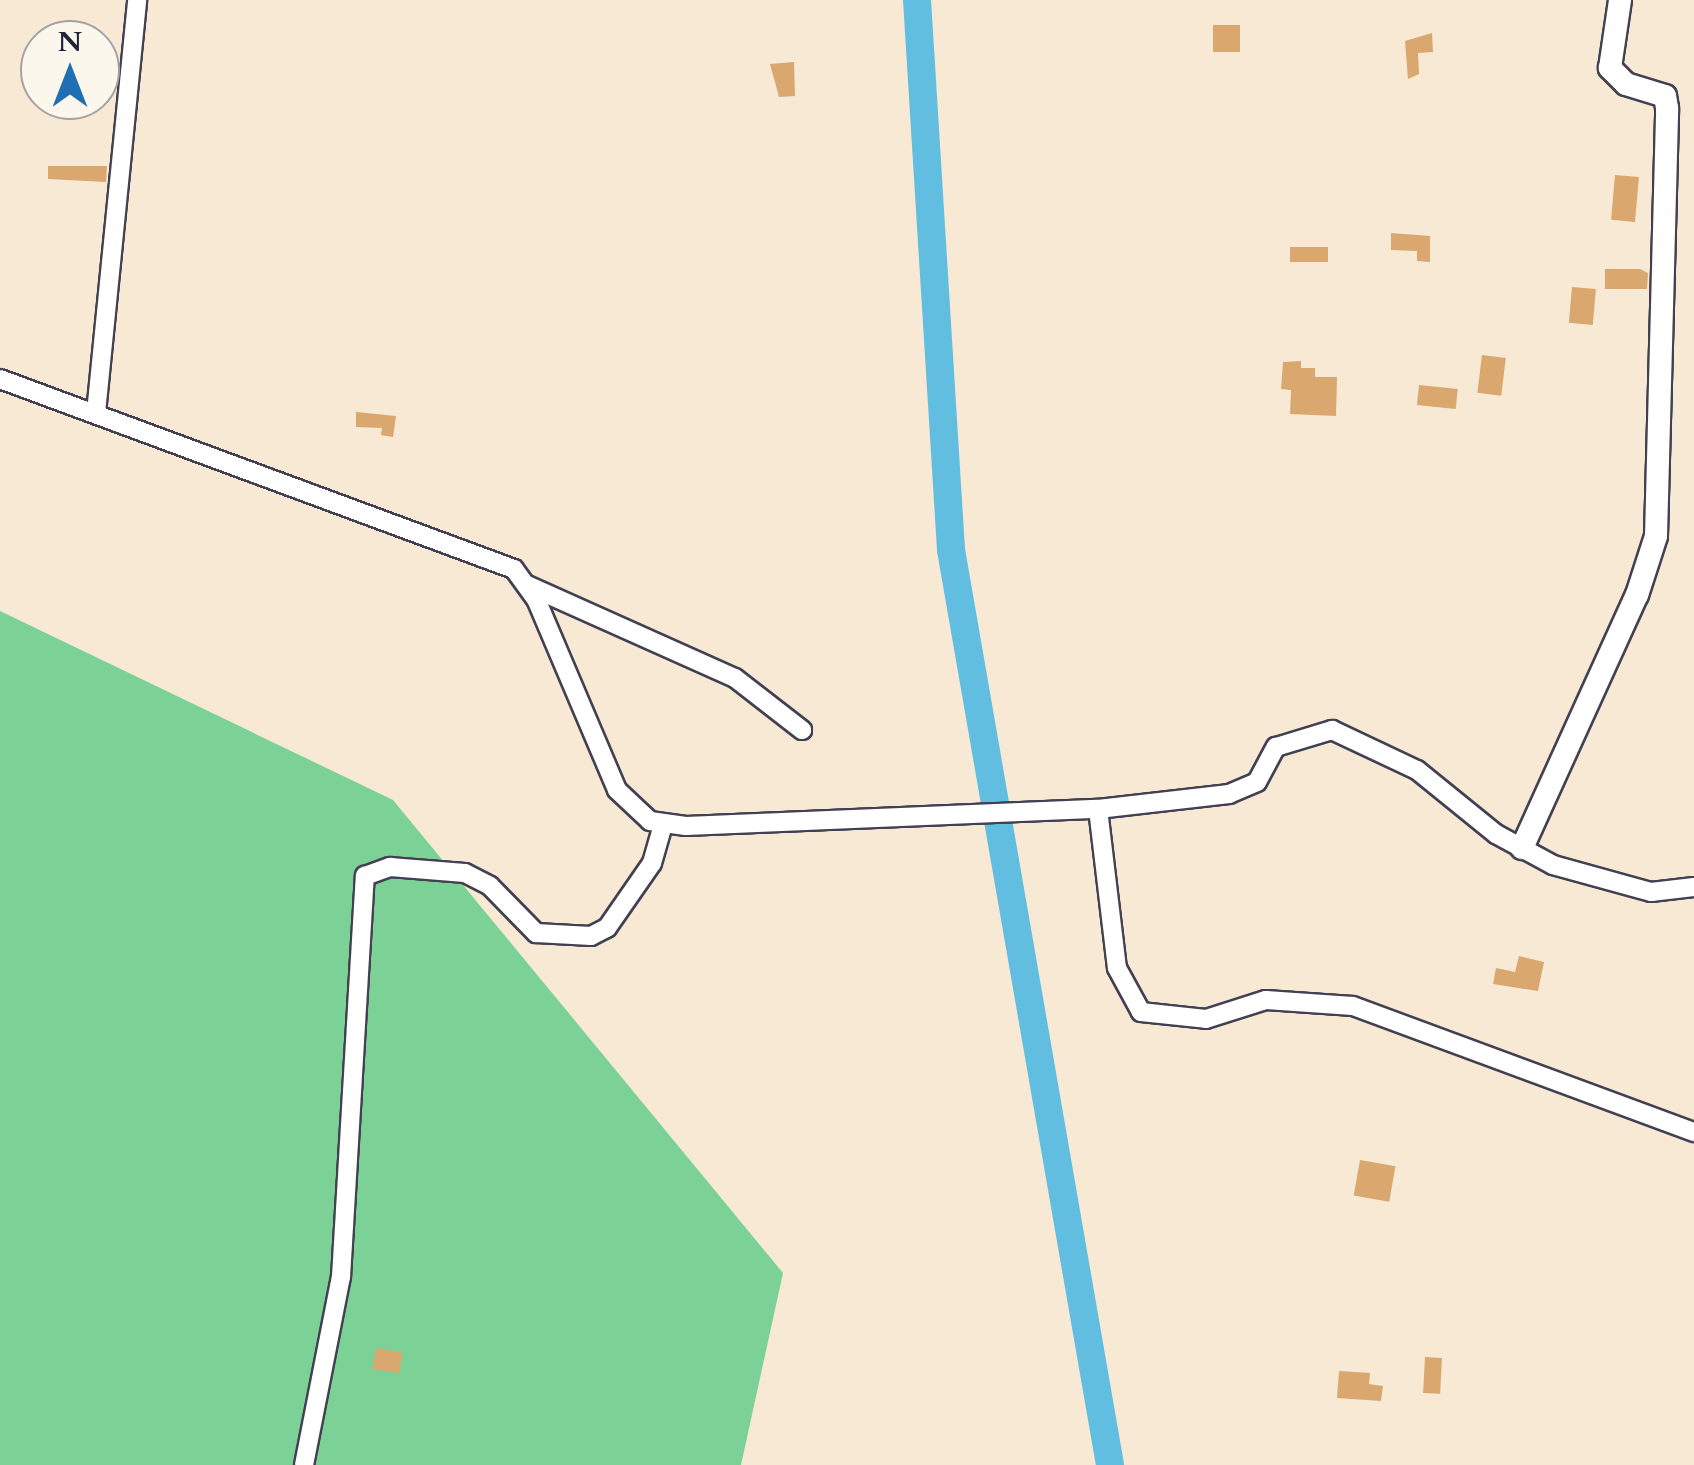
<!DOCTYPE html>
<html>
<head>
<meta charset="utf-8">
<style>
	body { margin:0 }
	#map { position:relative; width:1694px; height:1465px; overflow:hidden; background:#f7e9d3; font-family:Cardo,serif }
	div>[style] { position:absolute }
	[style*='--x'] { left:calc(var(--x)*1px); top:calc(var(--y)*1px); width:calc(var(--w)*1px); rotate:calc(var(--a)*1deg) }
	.green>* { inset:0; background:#7cd296 }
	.river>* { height:28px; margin:-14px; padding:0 14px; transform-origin:14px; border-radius:14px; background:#62bee0 }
	.building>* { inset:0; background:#daa76f; transform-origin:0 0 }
	.roads { filter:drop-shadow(2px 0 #424052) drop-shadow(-2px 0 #424052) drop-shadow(0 2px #424052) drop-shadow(0 -2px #424052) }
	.minor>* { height:18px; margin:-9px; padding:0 9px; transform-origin:9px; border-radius:9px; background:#fff }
	.tertiary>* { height:22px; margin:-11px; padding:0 11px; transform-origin:11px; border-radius:11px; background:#fff }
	span { translate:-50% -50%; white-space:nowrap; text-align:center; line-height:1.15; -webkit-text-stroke:9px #fbf7ec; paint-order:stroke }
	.north { position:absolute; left:20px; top:20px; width:100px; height:100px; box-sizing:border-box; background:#fbf7ec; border:2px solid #a4a2a5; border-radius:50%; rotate:0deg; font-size:28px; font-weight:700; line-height:40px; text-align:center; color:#22223b }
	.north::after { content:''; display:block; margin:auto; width:35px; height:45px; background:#1f6fb2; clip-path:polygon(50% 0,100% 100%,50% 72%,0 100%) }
</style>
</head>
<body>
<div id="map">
	<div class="green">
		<i style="clip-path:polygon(0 611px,393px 800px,783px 1273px,741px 1465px,0 1465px)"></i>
	</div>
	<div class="river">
		<i style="--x:917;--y:0;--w:551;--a:86.46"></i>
		<i style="--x:951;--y:550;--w:929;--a:80.14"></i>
	</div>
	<div class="building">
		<i style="left:1213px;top:25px;width:27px;height:27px"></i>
		<i style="clip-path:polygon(1432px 33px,1433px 52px,1418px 53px,1419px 74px,1408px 79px,1405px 41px)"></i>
		<i style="clip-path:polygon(794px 62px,795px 96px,779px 97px,770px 64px)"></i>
		<i style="clip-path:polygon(48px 166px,107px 166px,106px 182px,48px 179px)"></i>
		<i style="left:1615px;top:175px;width:24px;height:45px;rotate:5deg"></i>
		<i style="clip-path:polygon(1391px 233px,1430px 236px,1430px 262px,1417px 261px,1417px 251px,1391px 250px)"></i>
		<i style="left:1290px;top:247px;width:38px;height:15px"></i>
		<i style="clip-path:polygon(1605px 269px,1640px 269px,1648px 273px,1647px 289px,1605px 289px)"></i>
		<i style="left:1572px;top:287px;width:24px;height:36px;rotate:5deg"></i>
		<i style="left:1482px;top:355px;width:24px;height:38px;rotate:7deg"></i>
		<i style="clip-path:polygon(1301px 361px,1301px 368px,1315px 368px,1315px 377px,1337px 377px,1336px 416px,1290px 414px,1291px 390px,1281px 389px,1283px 362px)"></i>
		<i style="left:1419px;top:385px;width:39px;height:20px;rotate:6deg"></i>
		<i style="clip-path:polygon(356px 412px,396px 416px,393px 437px,381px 435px,382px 428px,356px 427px)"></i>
		<i style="clip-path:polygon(1519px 956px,1544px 962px,1538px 991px,1493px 984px,1496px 968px,1515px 972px)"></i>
		<i style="left:1360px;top:1160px;width:36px;height:36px;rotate:10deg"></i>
		<i style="left:376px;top:1348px;width:27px;height:21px;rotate:10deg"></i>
		<i style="left:1425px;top:1357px;width:17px;height:36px;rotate:3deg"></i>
		<i style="clip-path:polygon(1339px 1371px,1370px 1373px,1369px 1384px,1383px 1386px,1381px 1401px,1337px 1398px)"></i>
	</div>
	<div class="roads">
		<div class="minor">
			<i style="--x:0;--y:379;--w:548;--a:20.29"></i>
			<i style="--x:514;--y:569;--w:37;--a:54"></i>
			<i style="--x:536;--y:599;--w:207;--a:67"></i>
			<i style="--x:617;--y:790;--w:45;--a:43.2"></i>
			<i style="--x:650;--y:821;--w:36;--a:8"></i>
			<i style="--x:686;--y:826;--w:412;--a:-2.4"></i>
			<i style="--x:1098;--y:809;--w:160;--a:83.2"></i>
			<i style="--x:1117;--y:968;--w:50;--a:61.4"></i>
			<i style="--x:1141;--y:1012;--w:65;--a:6.1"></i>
			<i style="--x:1206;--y:1019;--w:63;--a:-17.6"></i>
			<i style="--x:1266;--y:1000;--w:87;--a:3.9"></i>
			<i style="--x:1353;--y:1006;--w:364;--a:20.3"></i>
			<i style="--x:96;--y:413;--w:415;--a:-84.3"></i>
			<i style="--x:527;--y:585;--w:228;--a:24.1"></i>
			<i style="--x:735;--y:678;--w:85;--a:37.8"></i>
			<i style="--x:1098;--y:809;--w:132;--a:-6.5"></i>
			<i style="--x:1229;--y:794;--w:30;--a:-23"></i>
			<i style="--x:1257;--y:782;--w:40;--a:-62"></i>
			<i style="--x:1276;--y:747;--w:59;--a:-16.9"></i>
			<i style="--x:1332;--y:730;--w:94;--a:25.2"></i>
			<i style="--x:1417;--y:770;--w:102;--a:39"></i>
			<i style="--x:1496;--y:834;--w:65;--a:28.5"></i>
			<i style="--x:1553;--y:865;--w:102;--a:15.4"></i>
			<i style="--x:1651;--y:892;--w:43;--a:-6.6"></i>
			<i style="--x:304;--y:1465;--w:192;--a:-78.9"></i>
			<i style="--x:341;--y:1277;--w:402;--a:-86.6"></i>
			<i style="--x:365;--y:876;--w:27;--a:-20"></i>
			<i style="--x:390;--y:867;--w:75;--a:4.6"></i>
			<i style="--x:465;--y:873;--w:28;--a:27"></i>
			<i style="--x:490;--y:886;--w:66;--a:45.6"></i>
			<i style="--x:536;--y:933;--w:55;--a:3.1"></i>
			<i style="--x:591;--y:936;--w:18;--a:-27"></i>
			<i style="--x:607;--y:928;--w:79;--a:-55.3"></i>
			<i style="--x:652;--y:863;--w:40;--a:-74"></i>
		</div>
		<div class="tertiary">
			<i style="--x:1522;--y:848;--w:278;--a:-65.6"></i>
			<i style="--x:1637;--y:595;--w:62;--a:-72.1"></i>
			<i style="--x:1656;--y:536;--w:428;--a:-88.5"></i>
			<i style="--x:1667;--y:108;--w:12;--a:-99"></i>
			<i style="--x:1665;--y:96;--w:41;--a:-162.9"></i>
			<i style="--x:1626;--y:84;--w:23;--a:-135"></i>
			<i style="--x:1610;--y:68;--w:69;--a:-81.6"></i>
		</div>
	</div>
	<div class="north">N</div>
</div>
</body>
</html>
